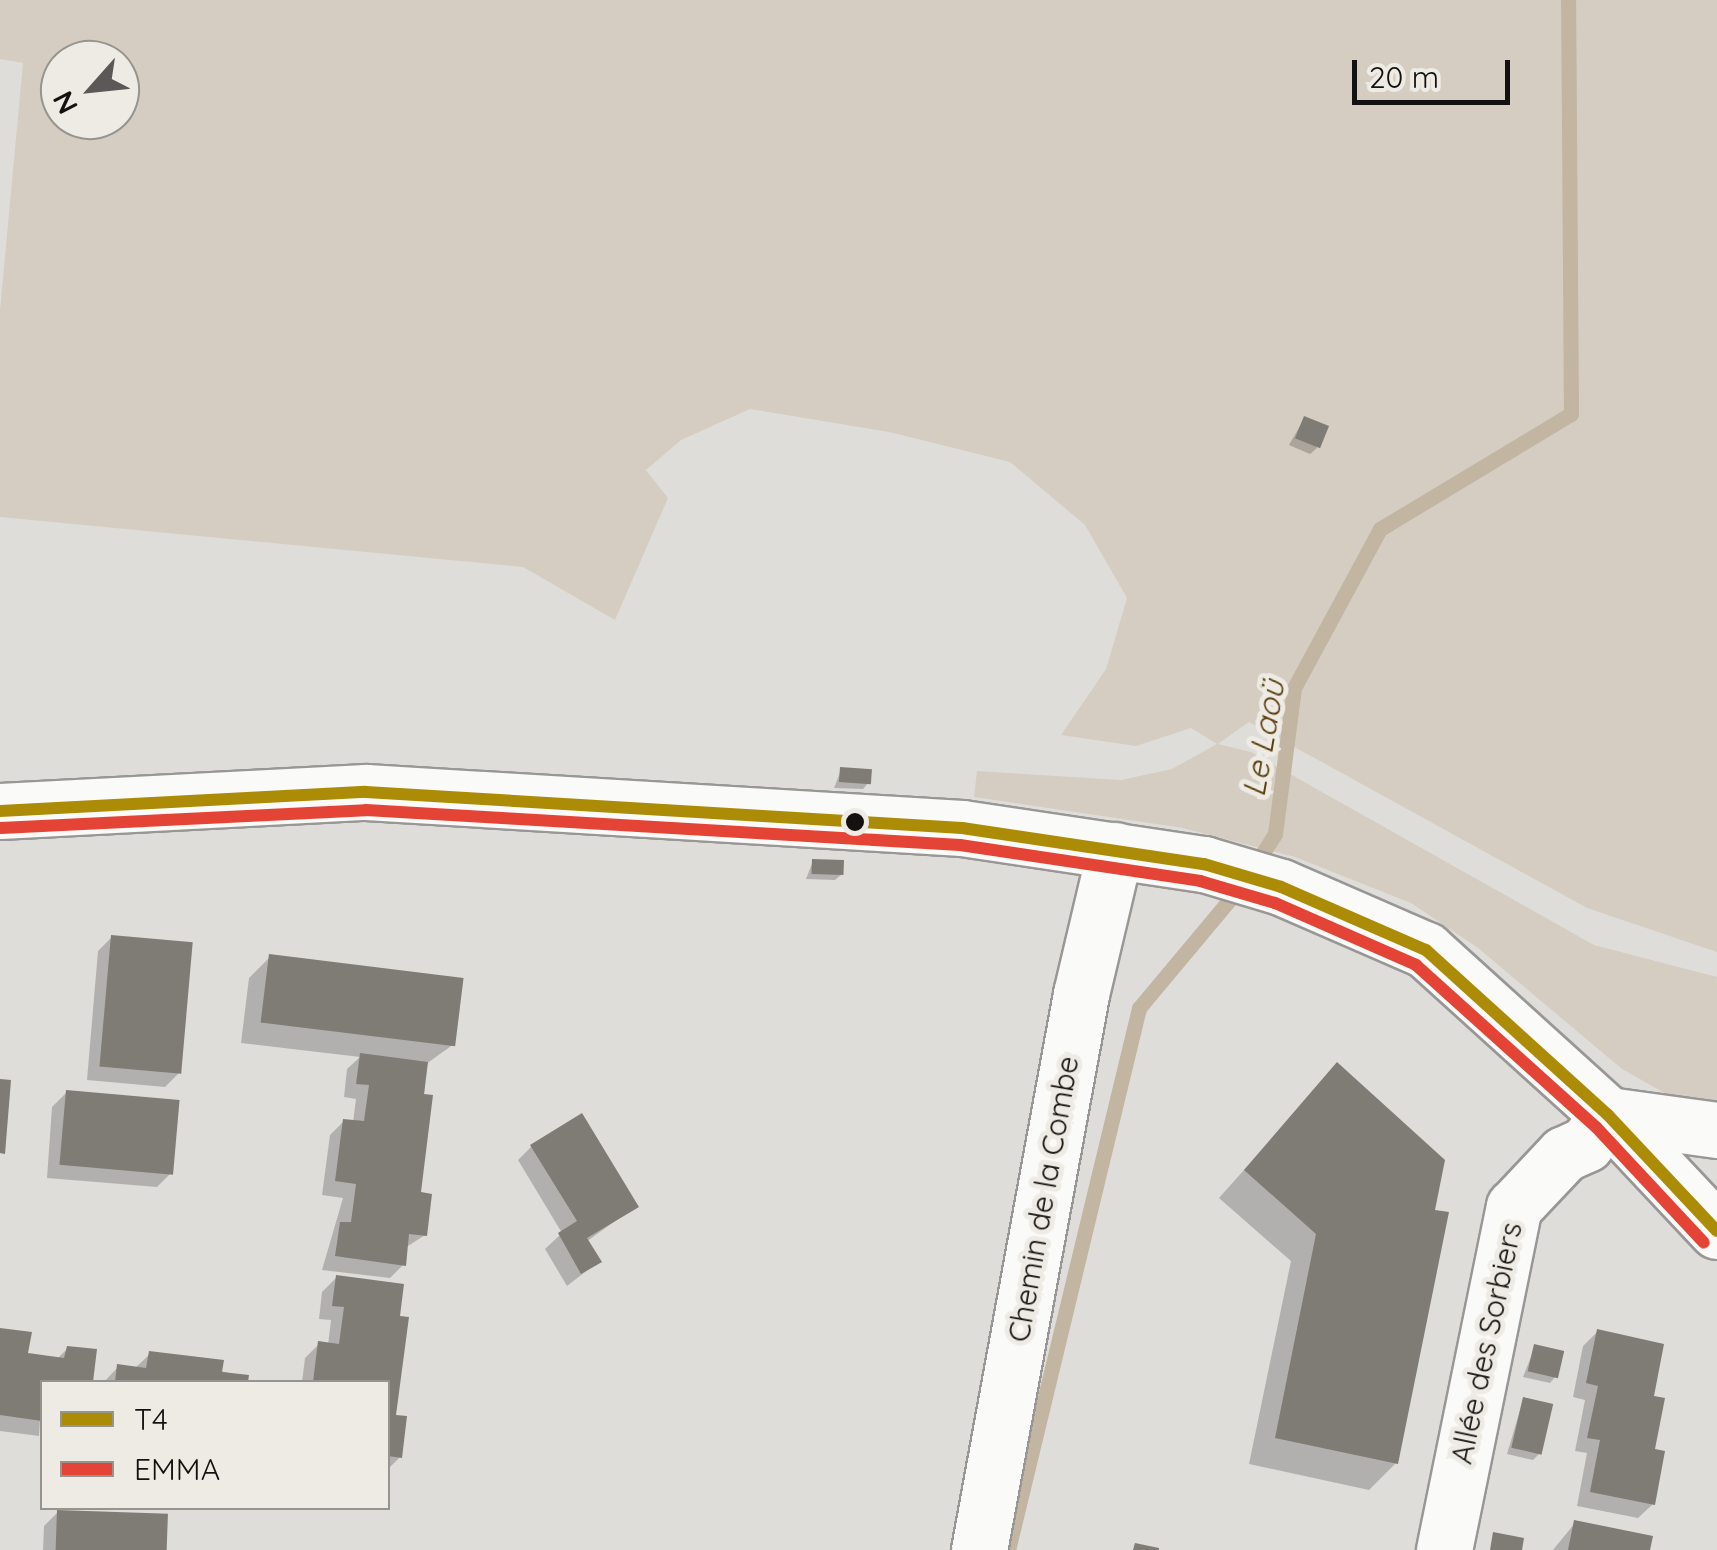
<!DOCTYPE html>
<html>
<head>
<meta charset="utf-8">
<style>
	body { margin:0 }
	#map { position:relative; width:1717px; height:1550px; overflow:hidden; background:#dfddda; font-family:Quicksand,sans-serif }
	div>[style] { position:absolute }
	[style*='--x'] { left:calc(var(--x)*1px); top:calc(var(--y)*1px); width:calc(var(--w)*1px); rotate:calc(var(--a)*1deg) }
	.green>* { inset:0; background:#d5cdc1 }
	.shadow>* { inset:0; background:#0003 }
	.stream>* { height:15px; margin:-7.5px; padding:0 7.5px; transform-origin:7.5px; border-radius:7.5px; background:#c2b5a1 }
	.building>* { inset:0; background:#7f7b75; transform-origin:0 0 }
	.roads { filter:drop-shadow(2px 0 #999795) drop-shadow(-2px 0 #999795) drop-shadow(0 2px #999795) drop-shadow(0 -2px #999795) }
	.minor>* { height:55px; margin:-27.5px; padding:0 27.5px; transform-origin:27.5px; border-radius:27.5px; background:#fafaf9 }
	.bus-1>* { height:12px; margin:-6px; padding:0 6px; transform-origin:6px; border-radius:6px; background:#ac8b06 }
	.bus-2>* { height:12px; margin:-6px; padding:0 6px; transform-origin:6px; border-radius:6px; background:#e44436 }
	.dots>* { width:28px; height:28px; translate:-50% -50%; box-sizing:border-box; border:5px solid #eeebe5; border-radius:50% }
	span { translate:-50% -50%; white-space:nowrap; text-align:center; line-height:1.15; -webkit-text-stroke:10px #eeebe5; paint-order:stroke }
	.street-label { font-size:30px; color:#131210 }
	.water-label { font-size:32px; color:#5b3f0d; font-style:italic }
	.legend { position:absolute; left:40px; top:1380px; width:350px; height:130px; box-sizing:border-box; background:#eeebe5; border:2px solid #969490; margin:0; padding:12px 18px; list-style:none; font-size:30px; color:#131210 }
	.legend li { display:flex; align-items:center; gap:20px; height:50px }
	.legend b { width:50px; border:2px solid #969490 }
	.north { position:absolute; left:40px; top:40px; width:100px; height:100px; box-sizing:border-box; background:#eeebe5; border:2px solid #969490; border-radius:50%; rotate:243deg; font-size:28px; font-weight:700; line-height:40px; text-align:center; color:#131210 }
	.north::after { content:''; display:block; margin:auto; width:35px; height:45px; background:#5a5957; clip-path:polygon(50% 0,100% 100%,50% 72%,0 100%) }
	.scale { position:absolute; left:1352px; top:60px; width:158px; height:45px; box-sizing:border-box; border:5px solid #131210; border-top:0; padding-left:12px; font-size:30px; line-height:35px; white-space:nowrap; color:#131210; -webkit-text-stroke:8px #eeebe5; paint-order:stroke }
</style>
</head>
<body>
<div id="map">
	<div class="green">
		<i style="clip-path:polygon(evenodd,0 0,1717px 0,1717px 952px,1587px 908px,1249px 722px,1218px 744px,1251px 752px,1594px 945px,1717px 977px,1717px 1112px,1682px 1103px,1622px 1069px,1478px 948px,1411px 903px,1295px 857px,1183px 828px,974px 797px,977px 771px,1121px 780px,1172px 769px,1217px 744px,1191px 728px,1136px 746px,1061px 735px,1106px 669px,1127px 598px,1085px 525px,1010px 462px,889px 432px,750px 409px,681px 440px,646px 470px,668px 498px,615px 620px,523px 567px,0 517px,0 310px,23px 63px,0 59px,0 0,60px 60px,120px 60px,120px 120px,60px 120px,60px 60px)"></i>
	</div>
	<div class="shadow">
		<i style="clip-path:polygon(1304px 419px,1317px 448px,1310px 454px,1289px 445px)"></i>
		<i style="clip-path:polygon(841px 770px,869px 782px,863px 789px,834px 788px)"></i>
		<i style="clip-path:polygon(813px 861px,842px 874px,835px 880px,806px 879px)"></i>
		<i style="clip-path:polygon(112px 937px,179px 1073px,165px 1087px,87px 1080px,98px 951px)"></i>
		<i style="clip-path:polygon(270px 957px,454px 1044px,426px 1064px,418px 1195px,425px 1235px,405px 1248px,404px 1264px,390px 1278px,322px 1270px,343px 1198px,322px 1195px,330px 1135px,344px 1121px,353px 1122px,356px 1099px,344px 1097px,347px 1069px,360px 1057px,241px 1043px,249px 978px)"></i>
		<i style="clip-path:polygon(66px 1093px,171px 1173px,157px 1187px,47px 1178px,52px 1107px)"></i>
		<i style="clip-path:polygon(1300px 1107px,1432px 1212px,1396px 1463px,1369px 1490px,1249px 1464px,1291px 1261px,1219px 1198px)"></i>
		<i style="clip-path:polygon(532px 1146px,636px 1206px,586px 1242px,598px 1262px,567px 1286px,545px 1249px,562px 1233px,518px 1160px)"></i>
		<i style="clip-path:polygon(336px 1278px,401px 1286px,393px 1417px,400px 1457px,388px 1469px,388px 1382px,302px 1382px,305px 1358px,319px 1344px,328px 1345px,331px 1320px,319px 1319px,322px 1292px)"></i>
		<i style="clip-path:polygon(0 1330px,26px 1355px,56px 1360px,68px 1348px,94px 1352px,90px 1382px,42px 1382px,39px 1436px,0 1431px)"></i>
		<i style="clip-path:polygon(1597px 1332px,1651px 1398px,1653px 1504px,1638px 1518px,1577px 1506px,1587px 1453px,1575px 1451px,1585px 1400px,1573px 1397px,1583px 1346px)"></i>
		<i style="clip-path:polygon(1535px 1347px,1556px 1376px,1550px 1383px,1523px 1377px)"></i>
		<i style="clip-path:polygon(150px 1354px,246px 1377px,245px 1382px,104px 1382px,118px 1367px,134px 1369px)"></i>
		<i style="clip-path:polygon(1523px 1400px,1540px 1453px,1533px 1460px,1507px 1454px)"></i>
		<i style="clip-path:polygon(58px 1512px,165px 1550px,43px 1550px,44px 1526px)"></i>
		<i style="clip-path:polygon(1575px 1523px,1648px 1550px,1553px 1550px)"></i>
	</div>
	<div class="stream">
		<i style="--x:1253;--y:868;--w:40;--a:-57.1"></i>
		<i style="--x:1275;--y:834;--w:147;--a:-82.6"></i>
		<i style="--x:1294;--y:688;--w:181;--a:-61.6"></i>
		<i style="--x:1380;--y:529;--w:223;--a:-31.1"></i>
		<i style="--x:1571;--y:414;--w:414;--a:-90.4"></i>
		<i style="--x:1008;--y:1550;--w:558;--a:-76.41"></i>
		<i style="--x:1139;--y:1008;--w:158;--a:-50.1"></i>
	</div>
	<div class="building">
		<i style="left:1304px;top:416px;width:27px;height:24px;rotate:22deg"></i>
		<i style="left:840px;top:767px;width:32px;height:15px;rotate:4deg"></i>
		<i style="left:812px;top:859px;width:32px;height:15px;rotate:2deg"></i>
		<i style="left:111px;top:935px;width:82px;height:132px;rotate:5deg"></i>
		<i style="left:269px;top:954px;width:196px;height:69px;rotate:7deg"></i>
		<i style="clip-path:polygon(360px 1053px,428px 1062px,424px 1094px,433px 1095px,421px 1192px,432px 1194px,427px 1236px,409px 1234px,406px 1266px,335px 1256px,340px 1222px,351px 1222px,356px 1184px,335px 1181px,343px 1119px,364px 1121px,369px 1085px,356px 1084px)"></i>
		<i style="clip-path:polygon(1337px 1062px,1445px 1160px,1435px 1210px,1449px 1212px,1398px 1464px,1275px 1438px,1316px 1234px,1244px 1170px)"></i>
		<i style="clip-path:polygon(0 1079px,11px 1080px,5px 1154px,0 1153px)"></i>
		<i style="left:66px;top:1090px;width:114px;height:75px;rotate:5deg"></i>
		<i style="clip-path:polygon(582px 1113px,639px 1207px,587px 1238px,602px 1262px,581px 1274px,558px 1233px,577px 1221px,530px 1145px)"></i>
		<i style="clip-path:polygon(336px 1275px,404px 1284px,400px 1316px,409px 1317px,396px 1415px,407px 1416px,402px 1458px,388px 1456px,388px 1382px,313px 1382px,318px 1341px,339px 1344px,344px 1307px,332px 1306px)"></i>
		<i style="clip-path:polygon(0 1328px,32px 1332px,28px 1353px,64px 1358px,67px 1346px,97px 1349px,93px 1382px,42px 1382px,42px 1421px,0 1415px)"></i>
		<i style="clip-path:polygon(1597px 1329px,1664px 1344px,1654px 1396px,1665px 1398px,1655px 1449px,1665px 1451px,1655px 1505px,1590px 1492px,1600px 1440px,1587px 1438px,1598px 1386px,1586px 1383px)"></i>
		<i style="left:1534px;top:1344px;width:31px;height:28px;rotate:13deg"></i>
		<i style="clip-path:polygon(149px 1351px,224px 1360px,222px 1372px,249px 1375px,248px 1382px,115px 1382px,117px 1364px,146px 1368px)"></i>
		<i style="left:1523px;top:1397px;width:31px;height:52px;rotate:13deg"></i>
		<i style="left:57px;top:1510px;width:111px;height:40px;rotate:2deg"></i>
		<i style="clip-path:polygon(1574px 1520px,1653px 1536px,1650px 1550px,1568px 1550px)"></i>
		<i style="clip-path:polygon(1493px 1532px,1524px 1538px,1522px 1550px,1490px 1550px)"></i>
		<i style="clip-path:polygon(1135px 1543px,1159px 1548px,1159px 1550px,1133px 1550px)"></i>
	</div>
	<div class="roads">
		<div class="minor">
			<i style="--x:0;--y:811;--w:366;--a:-3"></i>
			<i style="--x:366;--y:792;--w:597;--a:3.46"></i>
			<i style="--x:962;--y:828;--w:245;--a:8.5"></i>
			<i style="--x:1204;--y:864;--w:80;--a:16.6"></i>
			<i style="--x:1281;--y:887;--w:158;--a:23.5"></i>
			<i style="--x:1426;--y:950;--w:246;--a:42.2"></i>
			<i style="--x:1608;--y:1115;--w:159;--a:46.8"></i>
			<i style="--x:1608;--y:1115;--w:110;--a:7.8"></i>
			<i style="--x:979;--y:1550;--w:565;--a:-79.6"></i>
			<i style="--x:1081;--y:994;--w:148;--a:-76.7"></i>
			<i style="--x:1444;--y:1550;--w:350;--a:-78.5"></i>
			<i style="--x:1514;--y:1207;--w:73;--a:-46.7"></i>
			<i style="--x:1564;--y:1154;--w:24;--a:-24"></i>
			<i style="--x:1586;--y:1144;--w:36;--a:-53"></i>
		</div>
	</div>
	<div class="bus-1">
		<i style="--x:0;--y:811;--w:366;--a:-3"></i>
		<i style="--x:366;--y:792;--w:597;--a:3.46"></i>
		<i style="--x:962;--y:828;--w:245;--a:8.5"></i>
		<i style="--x:1204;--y:864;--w:80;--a:16.6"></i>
		<i style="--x:1281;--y:887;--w:158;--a:23.5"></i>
		<i style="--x:1426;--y:950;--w:246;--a:42.2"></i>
		<i style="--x:1608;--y:1115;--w:159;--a:46.8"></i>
	</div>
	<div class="bus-2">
		<i style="--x:1;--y:828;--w:365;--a:-2.8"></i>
		<i style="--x:366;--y:810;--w:595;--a:3.37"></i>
		<i style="--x:960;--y:845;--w:243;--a:8.5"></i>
		<i style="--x:1200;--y:881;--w:78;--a:16.3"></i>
		<i style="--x:1275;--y:903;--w:154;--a:23.7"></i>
		<i style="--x:1416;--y:965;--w:242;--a:42"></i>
		<i style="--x:1596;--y:1127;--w:158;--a:47"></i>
	</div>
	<div class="dots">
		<i style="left:855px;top:822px;background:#131210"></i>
	</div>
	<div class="street-label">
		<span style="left:1043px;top:1199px;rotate:-80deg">Chemin de la Combe</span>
		<span style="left:1486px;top:1343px;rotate:-78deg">Allée des Sorbiers</span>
	</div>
	<div class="water-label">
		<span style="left:1263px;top:738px;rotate:-80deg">Le Laoü</span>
	</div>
	<ul class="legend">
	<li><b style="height:12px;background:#ac8b06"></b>T4</li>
	<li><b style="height:12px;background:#e44436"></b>EMMA</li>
	</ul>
	<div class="north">N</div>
	<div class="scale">20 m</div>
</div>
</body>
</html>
